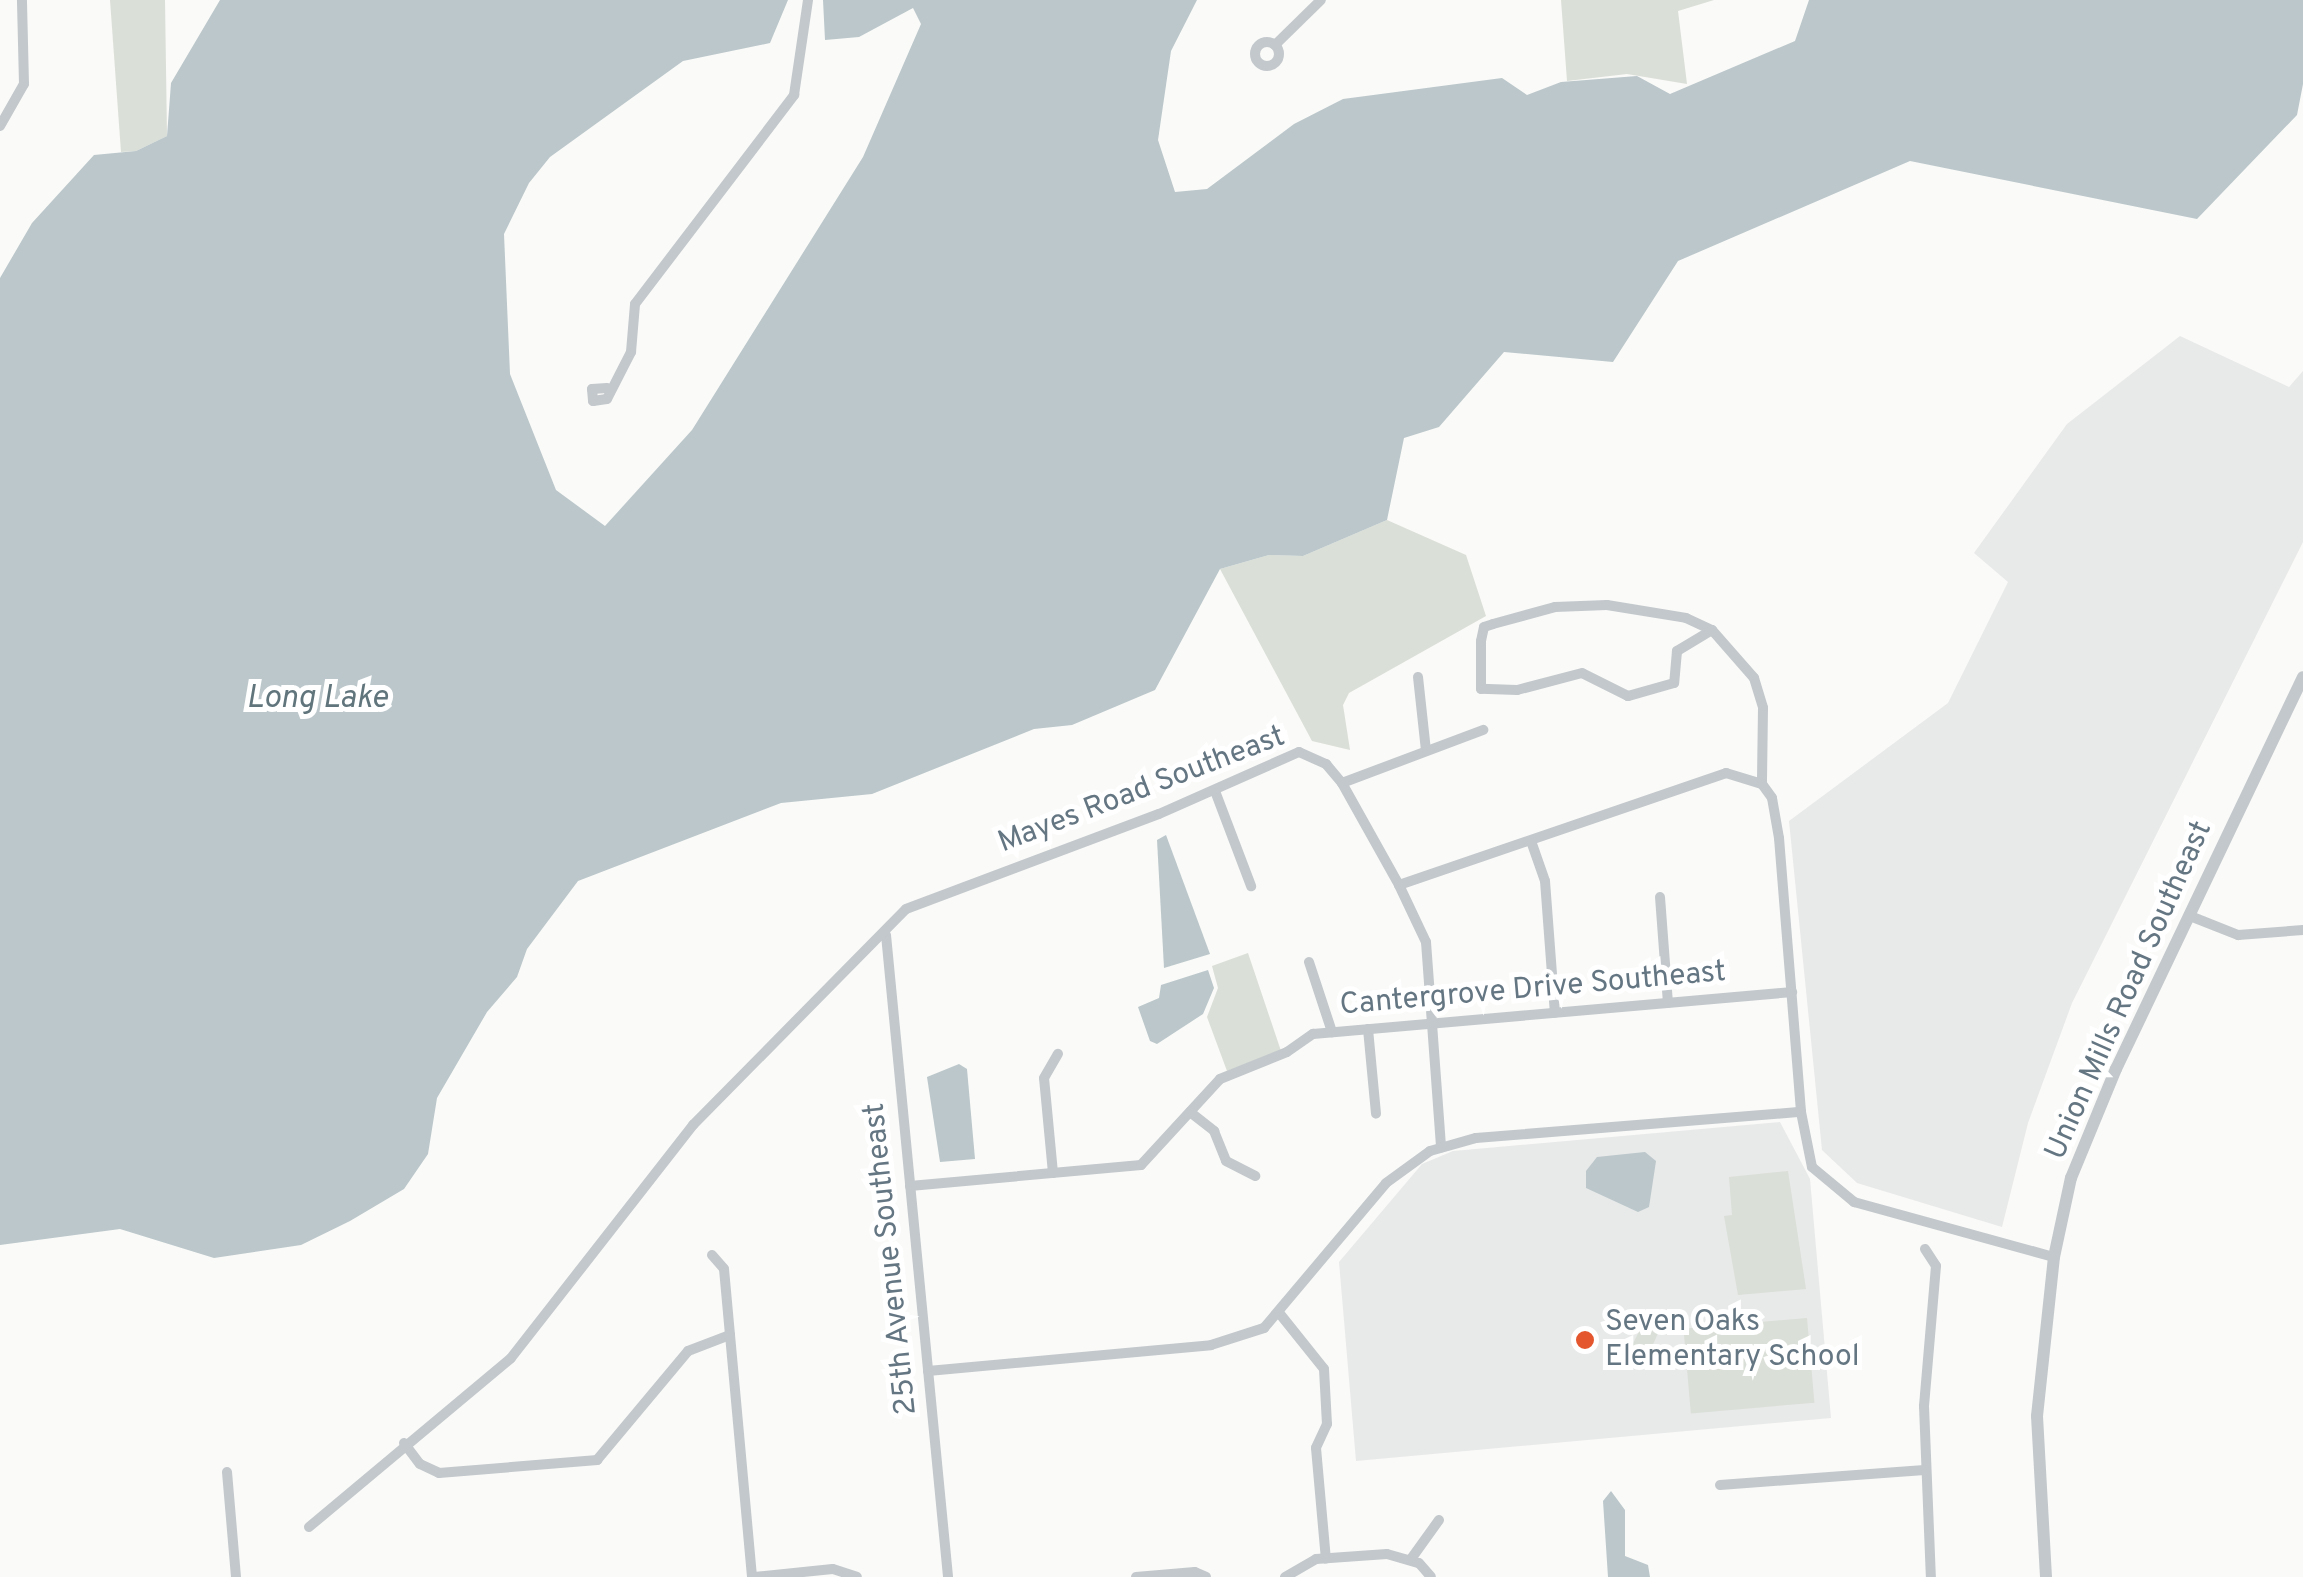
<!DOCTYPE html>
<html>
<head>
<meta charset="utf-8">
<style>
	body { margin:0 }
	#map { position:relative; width:2303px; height:1577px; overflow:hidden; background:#fafaf8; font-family:Overpass,sans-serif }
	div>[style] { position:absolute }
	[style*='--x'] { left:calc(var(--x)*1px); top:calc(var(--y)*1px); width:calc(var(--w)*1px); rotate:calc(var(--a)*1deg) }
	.built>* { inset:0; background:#e8e9e9 }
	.green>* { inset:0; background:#dadfd7; transform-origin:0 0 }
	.water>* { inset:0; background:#bbc7cb }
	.minor>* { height:10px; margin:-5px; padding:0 5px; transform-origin:5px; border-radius:5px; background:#c3c8cc }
	.minor>.ring { margin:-5px; padding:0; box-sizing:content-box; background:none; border:10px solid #c3c8cc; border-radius:50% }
	.tertiary>* { height:12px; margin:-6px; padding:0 6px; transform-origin:6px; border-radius:6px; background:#c3c8cc }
	.dots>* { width:28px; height:28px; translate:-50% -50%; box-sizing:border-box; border:5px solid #fff; border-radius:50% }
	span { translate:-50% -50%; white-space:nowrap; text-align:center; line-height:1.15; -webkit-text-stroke:10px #fff; paint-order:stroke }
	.street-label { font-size:30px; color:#657683 }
	.poi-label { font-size:30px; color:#657683 }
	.left { translate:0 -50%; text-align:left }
	.water-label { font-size:32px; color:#60757c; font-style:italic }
</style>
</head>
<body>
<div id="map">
	<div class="built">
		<i style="clip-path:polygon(2180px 336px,2289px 387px,2303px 371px,2303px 542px,2072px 1003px,2028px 1123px,2002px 1227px,1857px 1183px,1822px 1150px,1789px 821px,1948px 703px,2008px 582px,1974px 553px,2067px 424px)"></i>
		<i style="clip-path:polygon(1780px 1122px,1810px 1179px,1831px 1418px,1356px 1461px,1339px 1262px,1422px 1164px,1453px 1151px)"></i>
	</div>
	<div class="green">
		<i style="clip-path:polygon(110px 0,165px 0,167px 136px,136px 151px,121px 152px)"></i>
		<i style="clip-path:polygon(1561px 0,1714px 0,1678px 11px,1687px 84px,1627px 74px,1567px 81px)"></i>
		<i style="clip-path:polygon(1387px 520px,1466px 555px,1486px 616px,1349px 693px,1343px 705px,1350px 750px,1312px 741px,1220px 569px,1269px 555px,1303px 556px)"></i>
		<i style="clip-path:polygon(1248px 953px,1281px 1051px,1227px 1071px,1207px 1017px,1218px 988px,1212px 966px)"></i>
		<i style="clip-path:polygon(1788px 1171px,1806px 1289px,1738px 1295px,1724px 1216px,1732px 1215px,1729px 1177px)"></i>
		<i style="left:1807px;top:1318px;width:85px;height:124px;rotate:85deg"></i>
		<i style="clip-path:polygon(1644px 1322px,1660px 1329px,1645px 1362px,1633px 1369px,1625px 1359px)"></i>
	</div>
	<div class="water">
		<i style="clip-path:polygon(220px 0,788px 0,770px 43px,683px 61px,550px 157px,529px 183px,504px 234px,510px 374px,556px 490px,605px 526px,692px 430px,863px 157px,921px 24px,913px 8px,859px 37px,825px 40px,823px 0,1197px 0,1171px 51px,1158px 140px,1175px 192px,1207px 189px,1294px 124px,1343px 99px,1502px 78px,1527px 95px,1561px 82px,1637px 76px,1670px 94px,1795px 41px,1809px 0,2303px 0,2303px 84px,2297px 115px,2197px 219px,1910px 161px,1678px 261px,1613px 362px,1504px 352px,1439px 427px,1404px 438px,1387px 520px,1303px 556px,1269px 555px,1220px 569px,1155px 690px,1072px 725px,1034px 729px,872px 794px,781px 803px,578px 881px,527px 949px,517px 977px,487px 1012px,437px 1098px,428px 1154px,404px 1189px,350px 1221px,301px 1245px,214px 1258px,120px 1229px,0 1245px,0 278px,32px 223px,94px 155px,136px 151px,167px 136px,171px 83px)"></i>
		<i style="clip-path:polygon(1166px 835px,1210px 954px,1164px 968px,1157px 840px)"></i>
		<i style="clip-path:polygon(1208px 970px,1214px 988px,1203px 1014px,1157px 1044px,1150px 1041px,1138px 1007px,1159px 998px,1161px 985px)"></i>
		<i style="clip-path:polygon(959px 1064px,967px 1069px,975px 1159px,940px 1162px,927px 1077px)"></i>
		<i style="clip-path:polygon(1645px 1152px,1656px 1161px,1649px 1207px,1638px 1212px,1586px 1188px,1586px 1171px,1597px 1157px)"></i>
		<i style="clip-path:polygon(1611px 1491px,1625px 1510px,1625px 1556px,1648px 1565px,1650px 1577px,1608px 1577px,1603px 1501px)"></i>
	</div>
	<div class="minor">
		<i class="ring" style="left:1255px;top:42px;width:14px;height:14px"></i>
		<i style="--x:1275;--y:45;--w:64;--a:-44.4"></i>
		<i style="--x:0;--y:126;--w:48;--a:-60.3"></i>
		<i style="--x:24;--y:84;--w:84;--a:-91.4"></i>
		<i style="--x:607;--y:388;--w:15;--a:176"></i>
		<i style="--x:592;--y:389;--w:12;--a:85"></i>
		<i style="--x:593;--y:401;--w:14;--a:-8"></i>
		<i style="--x:607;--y:399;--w:53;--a:-62.9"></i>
		<i style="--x:631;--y:352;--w:48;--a:-85.2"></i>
		<i style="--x:635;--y:304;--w:263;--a:-52.7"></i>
		<i style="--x:794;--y:95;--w:96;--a:-81.6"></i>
		<i style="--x:1712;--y:630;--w:41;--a:149"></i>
		<i style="--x:1677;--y:651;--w:32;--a:95"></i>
		<i style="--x:1674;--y:683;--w:48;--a:164.2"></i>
		<i style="--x:1628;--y:696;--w:51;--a:-153.4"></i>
		<i style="--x:1582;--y:673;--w:67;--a:165.3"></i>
		<i style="--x:1517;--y:690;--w:36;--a:-178"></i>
		<i style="--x:1481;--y:689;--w:48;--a:-90"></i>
		<i style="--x:1481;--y:641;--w:14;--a:-78"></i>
		<i style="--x:1484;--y:627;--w:9;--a:-18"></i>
		<i style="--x:1493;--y:624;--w:64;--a:-15.3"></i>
		<i style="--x:1555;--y:607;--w:52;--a:-2.2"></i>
		<i style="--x:1607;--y:605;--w:80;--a:9.3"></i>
		<i style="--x:1686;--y:618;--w:29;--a:25"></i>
		<i style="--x:1712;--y:630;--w:64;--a:48.8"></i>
		<i style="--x:1754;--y:678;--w:31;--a:73"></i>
		<i style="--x:1763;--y:708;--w:76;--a:90.8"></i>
		<i style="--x:1418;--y:677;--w:74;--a:83.8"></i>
		<i style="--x:1342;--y:783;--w:151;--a:-20.6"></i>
		<i style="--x:1215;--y:791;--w:102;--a:69.2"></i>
		<i style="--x:1531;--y:841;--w:42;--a:70.7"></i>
		<i style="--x:1545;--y:881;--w:132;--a:85.7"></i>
		<i style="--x:1399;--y:885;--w:63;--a:64.7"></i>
		<i style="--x:1426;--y:942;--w:206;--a:85.8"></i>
		<i style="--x:1660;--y:897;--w:106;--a:85.7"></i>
		<i style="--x:2190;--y:916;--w:52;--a:21.6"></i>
		<i style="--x:2238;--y:935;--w:65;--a:-4.4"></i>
		<i style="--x:886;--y:935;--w:645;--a:84.48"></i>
		<i style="--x:1309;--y:962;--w:74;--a:71.8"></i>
		<i style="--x:1368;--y:1029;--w:85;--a:84.6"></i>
		<i style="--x:1190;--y:1112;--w:31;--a:38"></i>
		<i style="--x:1214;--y:1131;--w:32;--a:68"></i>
		<i style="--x:1226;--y:1161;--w:33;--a:27"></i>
		<i style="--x:1053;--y:1173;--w:95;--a:-95.4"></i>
		<i style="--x:1044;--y:1078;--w:28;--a:-60"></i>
		<i style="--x:910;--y:1186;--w:232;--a:-5.2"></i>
		<i style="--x:1141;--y:1165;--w:117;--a:-47.4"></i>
		<i style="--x:1220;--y:1079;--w:72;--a:-21.9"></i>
		<i style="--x:1287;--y:1052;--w:32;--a:-35"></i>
		<i style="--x:1313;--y:1034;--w:481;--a:-5"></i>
		<i style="--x:1925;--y:1249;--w:20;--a:57"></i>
		<i style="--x:1936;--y:1266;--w:141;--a:94.9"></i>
		<i style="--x:1924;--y:1406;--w:171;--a:87.7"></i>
		<i style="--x:712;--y:1255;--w:18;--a:49"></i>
		<i style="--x:724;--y:1269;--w:309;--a:84.8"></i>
		<i style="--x:1280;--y:1314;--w:70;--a:51.3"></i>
		<i style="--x:1324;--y:1369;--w:55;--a:86.9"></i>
		<i style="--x:1327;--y:1424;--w:26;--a:115"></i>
		<i style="--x:1316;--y:1448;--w:111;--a:84.9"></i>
		<i style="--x:928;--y:1371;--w:284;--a:-5.2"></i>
		<i style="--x:1211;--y:1345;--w:56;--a:-17.8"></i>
		<i style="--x:1264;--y:1328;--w:189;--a:-49.9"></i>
		<i style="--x:1386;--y:1183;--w:54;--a:-36"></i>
		<i style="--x:1430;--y:1151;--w:48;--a:-15.8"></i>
		<i style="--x:1476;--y:1138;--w:326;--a:-4.6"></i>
		<i style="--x:404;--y:1443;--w:26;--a:53"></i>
		<i style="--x:420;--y:1464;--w:21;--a:25"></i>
		<i style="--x:439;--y:1473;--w:159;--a:-4.7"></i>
		<i style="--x:597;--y:1460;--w:142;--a:-50.1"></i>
		<i style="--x:688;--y:1351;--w:45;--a:-20.9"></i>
		<i style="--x:227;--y:1472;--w:105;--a:85.1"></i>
		<i style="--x:1720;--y:1485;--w:205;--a:-4.2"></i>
		<i style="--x:309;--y:1527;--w:263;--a:-39.9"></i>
		<i style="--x:511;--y:1358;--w:296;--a:-52"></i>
		<i style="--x:693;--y:1125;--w:303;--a:-45.4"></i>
		<i style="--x:906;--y:909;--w:270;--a:-20.6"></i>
		<i style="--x:1159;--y:814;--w:153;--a:-23.9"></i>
		<i style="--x:1299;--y:752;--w:30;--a:24"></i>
		<i style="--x:1326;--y:764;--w:25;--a:50"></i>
		<i style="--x:1342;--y:783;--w:117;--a:60.8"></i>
		<i style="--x:1399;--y:885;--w:346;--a:-18.9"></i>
		<i style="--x:1726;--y:773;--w:38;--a:17"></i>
		<i style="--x:1762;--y:784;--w:17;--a:54"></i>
		<i style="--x:1772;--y:798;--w:41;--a:80.1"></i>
		<i style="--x:1779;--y:838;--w:275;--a:85.4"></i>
		<i style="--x:1801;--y:1112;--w:56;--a:78.7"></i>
		<i style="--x:1812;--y:1167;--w:55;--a:39.8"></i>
		<i style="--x:1854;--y:1202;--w:207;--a:15.4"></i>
		<i style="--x:1411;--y:1559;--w:48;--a:-54.3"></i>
		<i style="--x:754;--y:1577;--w:79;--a:-5.8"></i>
		<i style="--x:833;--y:1569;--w:25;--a:18"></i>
		<i style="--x:1136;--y:1577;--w:59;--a:-4.8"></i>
		<i style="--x:1195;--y:1572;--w:12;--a:24"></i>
		<i style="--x:1285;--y:1577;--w:36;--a:-30"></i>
		<i style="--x:1316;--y:1559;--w:71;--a:-4"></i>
		<i style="--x:1387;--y:1554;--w:33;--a:16"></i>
		<i style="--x:1419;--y:1563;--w:18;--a:49"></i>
	</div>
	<div class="tertiary">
		<i style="--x:2046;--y:1577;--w:161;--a:-93.2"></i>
		<i style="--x:2037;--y:1416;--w:160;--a:-83.9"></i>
		<i style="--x:2054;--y:1257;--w:81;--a:-77.9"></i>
		<i style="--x:2071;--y:1178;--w:118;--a:-67.6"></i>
		<i style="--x:2116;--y:1069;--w:434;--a:-64.5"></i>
	</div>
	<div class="dots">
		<i style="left:1585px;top:1340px;background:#e4572e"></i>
	</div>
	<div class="street-label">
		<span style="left:1142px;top:791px;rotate:-21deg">Mayes Road Southeast</span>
		<span style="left:1533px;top:990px;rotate:-5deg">Cantergrove Drive Southeast</span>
		<span style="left:2130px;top:991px;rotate:-66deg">Union Mills Road Southeast</span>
		<span style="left:892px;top:1259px;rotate:-96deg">25th Avenue Southeast</span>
	</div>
	<div class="poi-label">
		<span class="left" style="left:1605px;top:1340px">Seven Oaks<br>Elementary School</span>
	</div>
	<div class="water-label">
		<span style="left:317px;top:699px">Long Lake</span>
	</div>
</div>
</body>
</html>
